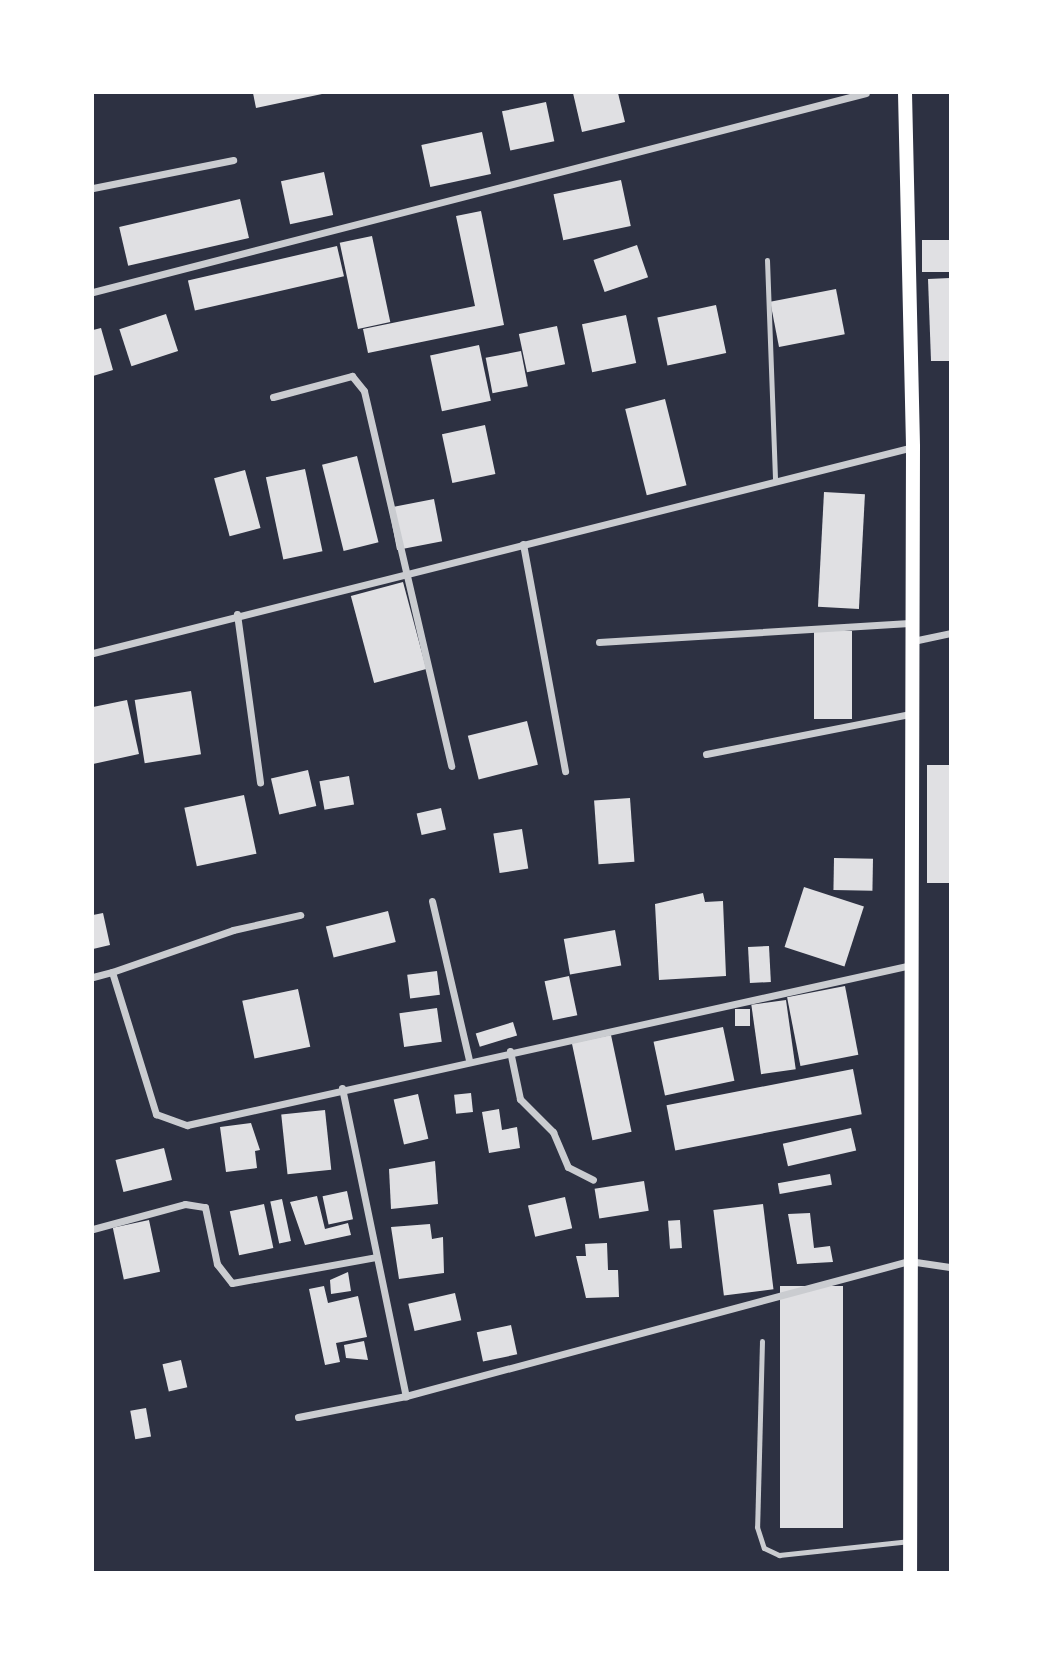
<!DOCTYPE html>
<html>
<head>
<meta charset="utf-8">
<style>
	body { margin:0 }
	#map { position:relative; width:1043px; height:1665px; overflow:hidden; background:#2d3142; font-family:"Nunito Sans",sans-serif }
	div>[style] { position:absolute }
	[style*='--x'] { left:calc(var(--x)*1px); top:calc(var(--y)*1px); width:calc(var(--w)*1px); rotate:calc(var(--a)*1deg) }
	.building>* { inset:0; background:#e0e0e3; transform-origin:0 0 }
	.service>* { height:5px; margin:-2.5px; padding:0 2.5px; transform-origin:2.5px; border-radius:2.5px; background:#caccd0 }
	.minor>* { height:7px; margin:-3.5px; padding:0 3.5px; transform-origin:3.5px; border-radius:3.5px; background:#caccd0 }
	.secondary>* { height:14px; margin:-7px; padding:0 7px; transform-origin:7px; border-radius:7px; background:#fff }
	span { translate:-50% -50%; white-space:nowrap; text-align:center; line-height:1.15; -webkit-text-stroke:5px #fff; paint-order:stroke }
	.frame { position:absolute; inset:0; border:94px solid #fff; pointer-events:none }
</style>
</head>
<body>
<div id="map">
	<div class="building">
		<i style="clip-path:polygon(253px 93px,322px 93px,322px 94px,256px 108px)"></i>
		<i style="clip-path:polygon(573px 93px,618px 93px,625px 122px,582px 132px)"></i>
		<i style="left:546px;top:102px;width:40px;height:45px;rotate:78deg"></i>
		<i style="left:482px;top:132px;width:43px;height:62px;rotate:78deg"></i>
		<i style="left:324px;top:172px;width:44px;height:44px;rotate:78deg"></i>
		<i style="left:621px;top:180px;width:47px;height:69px;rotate:78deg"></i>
		<i style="left:240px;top:199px;width:40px;height:124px;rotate:77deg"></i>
		<i style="clip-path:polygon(481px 211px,504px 325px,368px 353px,363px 329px,475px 306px,456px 216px)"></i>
		<i style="left:372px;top:236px;width:88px;height:33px;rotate:78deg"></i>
		<i style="left:950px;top:240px;width:32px;height:28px;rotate:90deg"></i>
		<i style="left:637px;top:245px;width:34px;height:46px;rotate:71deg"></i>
		<i style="left:337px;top:246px;width:31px;height:153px;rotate:77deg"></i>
		<i style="clip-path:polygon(950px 278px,950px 361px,931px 361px,928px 279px)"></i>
		<i style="left:836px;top:289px;width:46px;height:67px;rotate:79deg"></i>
		<i style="left:716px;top:305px;width:49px;height:60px;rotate:78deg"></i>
		<i style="left:166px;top:314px;width:39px;height:49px;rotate:72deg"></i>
		<i style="left:626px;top:315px;width:49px;height:45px;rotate:78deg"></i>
		<i style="left:557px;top:326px;width:39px;height:39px;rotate:78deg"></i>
		<i style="clip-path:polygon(101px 328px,113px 370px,93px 376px,93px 330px)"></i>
		<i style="left:479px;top:345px;width:57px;height:50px;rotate:78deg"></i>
		<i style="left:521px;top:351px;width:36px;height:36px;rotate:79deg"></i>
		<i style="left:665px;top:399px;width:89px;height:41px;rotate:76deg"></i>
		<i style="left:485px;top:425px;width:50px;height:44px;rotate:78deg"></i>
		<i style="left:357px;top:456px;width:89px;height:36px;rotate:76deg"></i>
		<i style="left:305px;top:469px;width:84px;height:40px;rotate:78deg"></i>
		<i style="left:245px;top:470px;width:60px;height:32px;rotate:75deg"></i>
		<i style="left:824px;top:492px;width:41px;height:115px;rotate:3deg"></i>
		<i style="left:434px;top:499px;width:43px;height:46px;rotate:79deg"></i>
		<i style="left:403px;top:582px;width:90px;height:54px;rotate:75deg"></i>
		<i style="left:814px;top:631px;width:38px;height:88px"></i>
		<i style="left:191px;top:691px;width:64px;height:57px;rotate:81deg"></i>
		<i style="clip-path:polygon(127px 700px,139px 754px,93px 764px,93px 707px)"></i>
		<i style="left:527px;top:721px;width:45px;height:61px;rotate:76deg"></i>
		<i style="left:927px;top:765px;width:23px;height:118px"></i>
		<i style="left:308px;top:770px;width:37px;height:38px;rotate:77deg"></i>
		<i style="left:349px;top:776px;width:29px;height:30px;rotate:80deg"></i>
		<i style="left:244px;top:795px;width:60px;height:61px;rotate:78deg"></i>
		<i style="left:630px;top:798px;width:64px;height:36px;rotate:86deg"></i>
		<i style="left:441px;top:808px;width:22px;height:25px;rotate:77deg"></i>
		<i style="left:522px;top:829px;width:40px;height:29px;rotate:81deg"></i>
		<i style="left:834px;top:858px;width:39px;height:32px;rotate:1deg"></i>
		<i style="left:804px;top:887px;width:63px;height:63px;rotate:18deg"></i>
		<i style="clip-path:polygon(703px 893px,705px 902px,723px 901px,726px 976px,659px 980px,655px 904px)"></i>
		<i style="left:388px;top:911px;width:32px;height:64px;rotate:76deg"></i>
		<i style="clip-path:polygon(103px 913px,110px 945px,93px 949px,93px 915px)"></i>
		<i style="left:615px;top:930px;width:36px;height:52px;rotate:80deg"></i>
		<i style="left:769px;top:946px;width:36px;height:21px;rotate:87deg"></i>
		<i style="left:437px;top:971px;width:24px;height:30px;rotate:83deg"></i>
		<i style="left:569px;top:976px;width:40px;height:25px;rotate:78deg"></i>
		<i style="left:845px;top:986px;width:70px;height:59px;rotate:79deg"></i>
		<i style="left:298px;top:989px;width:59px;height:57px;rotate:78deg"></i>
		<i style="left:786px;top:1000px;width:70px;height:35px;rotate:82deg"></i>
		<i style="left:437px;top:1008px;width:34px;height:38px;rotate:82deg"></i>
		<i style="left:735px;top:1009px;width:15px;height:17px"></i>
		<i style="left:513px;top:1022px;width:14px;height:39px;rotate:73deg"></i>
		<i style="left:723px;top:1027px;width:55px;height:71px;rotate:78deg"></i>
		<i style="left:611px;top:1035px;width:99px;height:40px;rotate:78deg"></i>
		<i style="left:853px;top:1069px;width:46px;height:190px;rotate:79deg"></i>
		<i style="left:471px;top:1093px;width:19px;height:17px;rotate:84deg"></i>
		<i style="left:418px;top:1094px;width:46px;height:25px;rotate:77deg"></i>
		<i style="clip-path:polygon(499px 1109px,502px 1130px,517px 1127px,520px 1148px,489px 1153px,482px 1112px)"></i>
		<i style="left:325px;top:1110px;width:60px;height:44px;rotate:84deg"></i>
		<i style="clip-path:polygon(251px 1123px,260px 1150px,255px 1151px,257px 1168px,226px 1172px,220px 1127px)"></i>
		<i style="left:851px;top:1128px;width:23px;height:70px;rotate:77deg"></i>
		<i style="left:164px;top:1148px;width:33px;height:50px;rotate:76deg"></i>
		<i style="clip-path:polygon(435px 1161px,438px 1204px,391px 1209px,389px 1169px)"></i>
		<i style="left:830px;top:1174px;width:11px;height:53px;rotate:80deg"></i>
		<i style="left:644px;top:1181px;width:30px;height:50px;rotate:81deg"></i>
		<i style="left:347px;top:1191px;width:29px;height:25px;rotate:78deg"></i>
		<i style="clip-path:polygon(317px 1196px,325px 1229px,348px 1223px,351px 1235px,305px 1245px,290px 1202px)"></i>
		<i style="left:565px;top:1197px;width:32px;height:38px;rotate:77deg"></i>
		<i style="left:282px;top:1199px;width:43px;height:12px;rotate:78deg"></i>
		<i style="left:264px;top:1204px;width:45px;height:35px;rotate:78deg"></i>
		<i style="left:763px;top:1204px;width:86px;height:50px;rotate:83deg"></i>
		<i style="clip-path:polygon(810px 1213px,814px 1248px,830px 1246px,833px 1262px,797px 1264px,788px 1214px)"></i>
		<i style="left:149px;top:1220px;width:53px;height:37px;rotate:78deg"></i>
		<i style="left:680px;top:1220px;width:28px;height:12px;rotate:86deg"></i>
		<i style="clip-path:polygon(430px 1224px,432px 1239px,443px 1237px,444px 1273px,399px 1279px,391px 1227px)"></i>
		<i style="clip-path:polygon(607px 1243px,608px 1270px,618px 1270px,619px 1297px,586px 1298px,576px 1256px,586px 1256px,585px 1244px)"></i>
		<i style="clip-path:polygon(348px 1272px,351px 1291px,331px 1294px,330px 1280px)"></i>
		<i style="clip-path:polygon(324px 1286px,328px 1303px,358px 1296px,367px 1337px,336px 1343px,340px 1362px,325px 1365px,309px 1289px)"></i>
		<i style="left:843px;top:1286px;width:242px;height:63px;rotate:90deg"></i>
		<i style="left:455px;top:1293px;width:28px;height:48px;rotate:77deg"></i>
		<i style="left:511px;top:1325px;width:30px;height:35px;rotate:78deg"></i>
		<i style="clip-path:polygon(364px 1341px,368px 1360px,346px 1358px,344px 1345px)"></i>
		<i style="left:181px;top:1360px;width:28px;height:19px;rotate:77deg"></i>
		<i style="left:146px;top:1408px;width:29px;height:16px;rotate:80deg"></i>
	</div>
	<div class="service">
		<i style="--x:767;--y:260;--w:221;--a:87.9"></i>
		<i style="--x:762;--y:1341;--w:186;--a:91.5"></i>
		<i style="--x:757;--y:1527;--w:22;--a:72"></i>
		<i style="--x:764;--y:1548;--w:17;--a:25"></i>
		<i style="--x:779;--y:1555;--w:132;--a:-6.1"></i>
	</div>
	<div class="minor">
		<i style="--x:93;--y:188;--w:143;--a:-11.3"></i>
		<i style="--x:93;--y:292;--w:798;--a:-14.44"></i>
		<i style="--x:273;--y:397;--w:82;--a:-14.9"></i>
		<i style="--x:352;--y:376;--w:19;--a:51"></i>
		<i style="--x:364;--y:391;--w:385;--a:76.9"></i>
		<i style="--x:523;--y:544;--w:231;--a:79.5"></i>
		<i style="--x:237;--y:614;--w:170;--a:82.2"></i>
		<i style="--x:913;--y:641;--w:38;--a:-12"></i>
		<i style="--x:599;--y:642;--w:311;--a:-3.5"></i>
		<i style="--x:93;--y:653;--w:845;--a:-14.1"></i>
		<i style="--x:706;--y:754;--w:207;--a:-11.1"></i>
		<i style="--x:432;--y:901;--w:163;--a:76.9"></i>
		<i style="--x:112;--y:972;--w:128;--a:-19.1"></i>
		<i style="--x:233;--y:930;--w:69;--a:-12.6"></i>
		<i style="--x:93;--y:977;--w:20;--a:-15"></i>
		<i style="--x:112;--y:972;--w:149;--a:72.8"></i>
		<i style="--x:156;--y:1114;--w:33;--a:20"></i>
		<i style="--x:187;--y:1125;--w:741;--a:-12.46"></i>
		<i style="--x:510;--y:1051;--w:49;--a:78.2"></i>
		<i style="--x:520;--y:1099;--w:47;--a:45"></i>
		<i style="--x:553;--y:1132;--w:38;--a:67"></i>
		<i style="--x:568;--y:1167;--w:28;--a:27"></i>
		<i style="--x:342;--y:1088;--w:315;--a:78.3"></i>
		<i style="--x:93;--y:1229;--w:95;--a:-15.2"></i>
		<i style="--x:185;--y:1204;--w:20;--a:9"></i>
		<i style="--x:205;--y:1207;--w:58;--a:78.1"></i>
		<i style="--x:217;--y:1264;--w:24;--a:52"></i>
		<i style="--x:232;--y:1283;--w:146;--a:-10.2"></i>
		<i style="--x:298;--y:1417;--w:110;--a:-11"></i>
		<i style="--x:406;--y:1396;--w:521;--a:-15.02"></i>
		<i style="--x:909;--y:1261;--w:41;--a:8.3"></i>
	</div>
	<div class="secondary">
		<i style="--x:905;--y:93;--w:354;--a:88.7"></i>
		<i style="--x:913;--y:447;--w:1125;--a:90.15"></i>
	</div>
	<div class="frame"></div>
</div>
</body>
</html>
